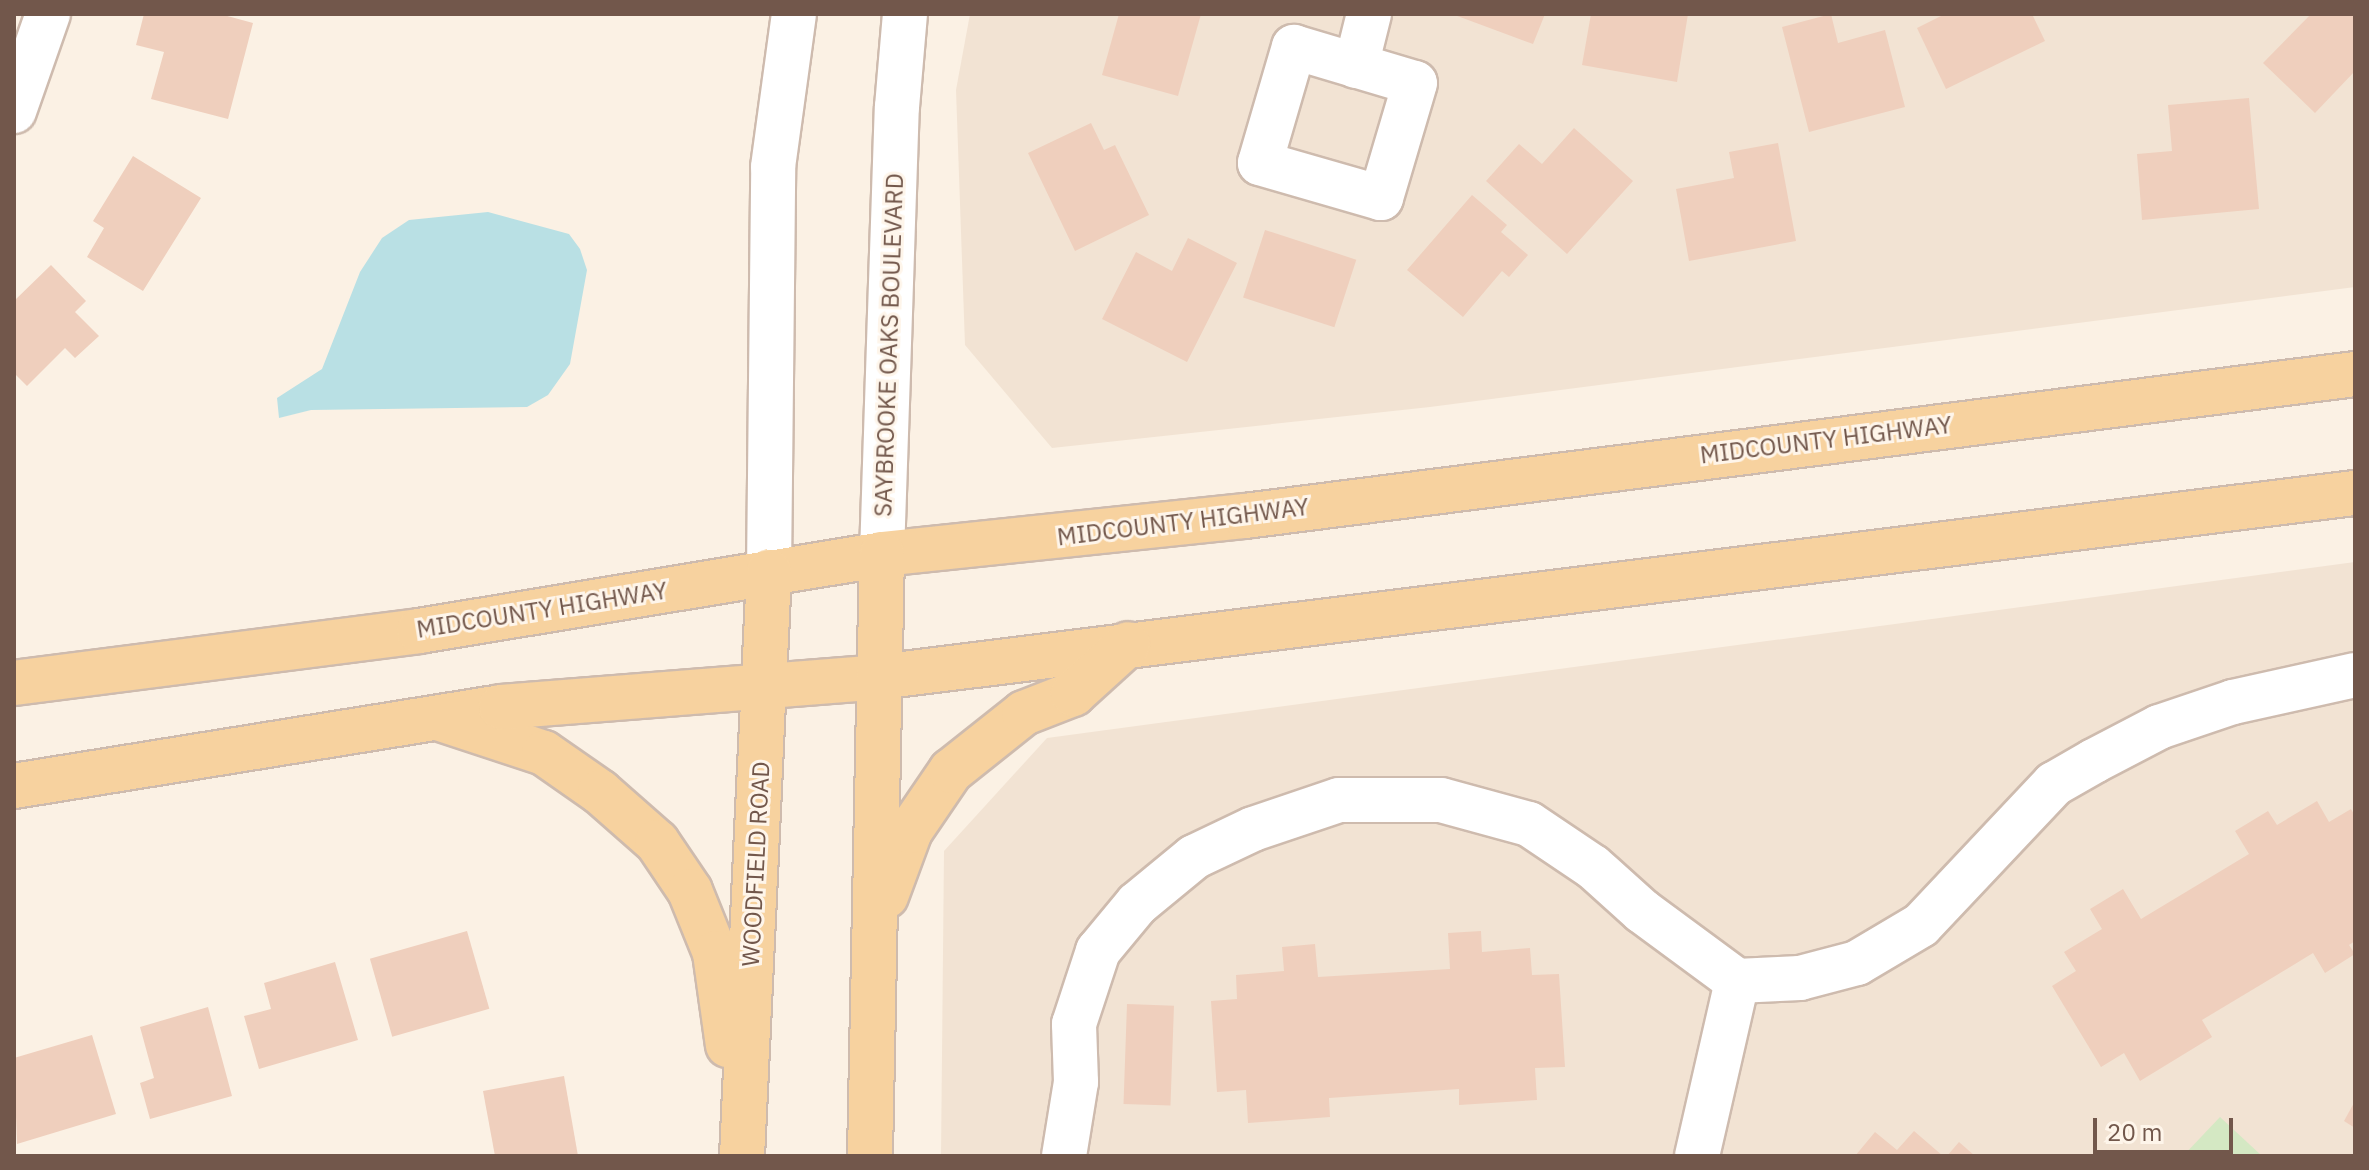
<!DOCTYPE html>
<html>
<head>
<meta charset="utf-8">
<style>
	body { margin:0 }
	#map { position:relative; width:2369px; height:1170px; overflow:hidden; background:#fbf1e4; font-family:"IBM Plex Sans",sans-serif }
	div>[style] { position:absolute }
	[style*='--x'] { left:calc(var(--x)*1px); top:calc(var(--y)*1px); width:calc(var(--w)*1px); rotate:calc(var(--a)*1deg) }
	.residential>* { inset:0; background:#f2e3d3 }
	.green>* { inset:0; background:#d4e8c3 }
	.water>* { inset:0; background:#b9e0e4 }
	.building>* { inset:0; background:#efcfbd; transform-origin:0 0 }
	.roads { filter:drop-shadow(2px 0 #cebbae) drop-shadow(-2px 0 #cebbae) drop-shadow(0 2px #cebbae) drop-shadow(0 -2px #cebbae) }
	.minor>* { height:44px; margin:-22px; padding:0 22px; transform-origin:22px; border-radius:22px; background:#fff }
	.major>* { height:44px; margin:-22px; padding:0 22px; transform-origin:22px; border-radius:22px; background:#f7d29f }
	span { translate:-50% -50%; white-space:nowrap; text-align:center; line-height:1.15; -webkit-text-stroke:6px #fef5ea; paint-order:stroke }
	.street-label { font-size:24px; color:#72574b }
	.frame { position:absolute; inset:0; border:16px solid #72574b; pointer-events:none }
	.scale { position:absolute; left:2093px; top:1118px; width:140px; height:36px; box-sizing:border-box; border:4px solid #72574b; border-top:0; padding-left:10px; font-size:24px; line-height:28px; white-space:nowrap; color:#72574b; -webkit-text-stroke:6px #fef5ea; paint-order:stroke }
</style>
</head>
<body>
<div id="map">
	<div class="residential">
		<i style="clip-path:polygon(970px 14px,2355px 14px,2355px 287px,1430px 407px,1052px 448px,965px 345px,956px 90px)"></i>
		<i style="clip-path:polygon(2355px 562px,2355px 1156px,941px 1156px,944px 851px,1047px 738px)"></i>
	</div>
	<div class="green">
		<i style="clip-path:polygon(2220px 1117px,2262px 1156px,2183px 1156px)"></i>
	</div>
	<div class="water">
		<i style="clip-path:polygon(488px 212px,569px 234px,580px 249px,587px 270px,570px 364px,548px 395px,527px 407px,311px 410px,279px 418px,277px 398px,322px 369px,360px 272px,382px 238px,409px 220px)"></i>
	</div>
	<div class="building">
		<i style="clip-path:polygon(144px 14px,220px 14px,253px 23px,228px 119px,151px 99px,164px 52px,136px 45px)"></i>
		<i style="clip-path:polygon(1119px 14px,1201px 14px,1178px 96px,1102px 75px)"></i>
		<i style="clip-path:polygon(1452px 14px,1545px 14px,1533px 44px)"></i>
		<i style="clip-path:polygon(1591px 14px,1688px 14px,1677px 82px,1582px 65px)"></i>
		<i style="clip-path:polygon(1831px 14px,1838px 43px,1885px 30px,1905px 107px,1809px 132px,1782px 27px)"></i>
		<i style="clip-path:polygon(1945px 14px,2032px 14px,2045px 41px,1946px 89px,1917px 28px)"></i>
		<i style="clip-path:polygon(2311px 14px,2355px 14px,2355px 71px,2315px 113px,2263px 63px)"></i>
		<i style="clip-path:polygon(2249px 98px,2259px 209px,2142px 220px,2137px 154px,2172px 151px,2168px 105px)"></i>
		<i style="clip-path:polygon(1091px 123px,1104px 150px,1115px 145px,1149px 215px,1075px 251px,1028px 153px)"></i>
		<i style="clip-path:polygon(1574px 128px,1633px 181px,1567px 254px,1486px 181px,1519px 144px,1542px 164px)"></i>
		<i style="clip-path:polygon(1778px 143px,1796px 241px,1689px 261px,1676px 189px,1734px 178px,1729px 152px)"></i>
		<i style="clip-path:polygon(133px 156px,201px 198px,143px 291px,87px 257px,104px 228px,93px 221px)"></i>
		<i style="clip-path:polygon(1472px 195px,1507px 225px,1501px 232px,1528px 255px,1509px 277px,1502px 271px,1463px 317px,1407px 270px)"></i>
		<i style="left:1265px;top:230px;width:96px;height:71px;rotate:18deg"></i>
		<i style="clip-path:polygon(1188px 238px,1237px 263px,1187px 362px,1102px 319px,1136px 252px,1172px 271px)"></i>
		<i style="clip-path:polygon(51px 265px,86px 301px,75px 312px,99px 336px,75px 358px,65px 348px,27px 386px,14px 373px,14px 301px)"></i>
		<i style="clip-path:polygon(2317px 801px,2329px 822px,2351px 809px,2355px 816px,2355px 941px,2349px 945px,2355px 954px,2325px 973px,2313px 953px,2262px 984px,2202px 1020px,2212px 1037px,2140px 1081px,2124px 1053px,2101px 1067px,2052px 986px,2076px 971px,2064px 952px,2102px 929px,2090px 909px,2123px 889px,2141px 919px,2249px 854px,2235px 831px,2268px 811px,2277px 825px)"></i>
		<i style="left:467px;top:931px;width:81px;height:101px;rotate:74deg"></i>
		<i style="clip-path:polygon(1481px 931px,1482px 952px,1530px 948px,1532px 975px,1559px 974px,1565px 1067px,1535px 1068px,1537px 1100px,1459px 1105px,1459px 1089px,1329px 1098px,1330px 1117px,1248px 1123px,1246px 1090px,1217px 1092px,1211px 1001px,1237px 999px,1236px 975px,1284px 971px,1282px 947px,1315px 944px,1318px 977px,1450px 969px,1448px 933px)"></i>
		<i style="clip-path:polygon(335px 962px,358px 1040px,259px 1069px,244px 1016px,271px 1009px,264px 983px)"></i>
		<i style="left:1127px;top:1004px;width:47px;height:100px;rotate:2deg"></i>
		<i style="clip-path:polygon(208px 1007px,232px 1096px,150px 1119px,140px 1083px,154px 1078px,140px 1027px)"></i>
		<i style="clip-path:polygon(92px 1035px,116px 1114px,17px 1144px,14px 1058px)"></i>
		<i style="clip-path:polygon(564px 1076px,578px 1156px,495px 1156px,483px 1091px)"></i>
		<i style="clip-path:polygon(2355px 1101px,2355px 1128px,2344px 1121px)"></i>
		<i style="clip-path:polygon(1914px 1131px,1943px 1156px,1855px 1156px,1875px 1132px,1897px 1150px)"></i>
		<i style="clip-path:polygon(1959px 1142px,1975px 1156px,1947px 1156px)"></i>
	</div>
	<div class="roads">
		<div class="minor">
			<i style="--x:1294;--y:47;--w:126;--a:16.6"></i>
			<i style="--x:1415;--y:83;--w:120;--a:106.5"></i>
			<i style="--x:1381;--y:198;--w:126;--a:-163.9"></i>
			<i style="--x:1260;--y:163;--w:121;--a:-73.7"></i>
			<i style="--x:1356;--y:66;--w:54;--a:-76"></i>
			<i style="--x:14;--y:111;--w:103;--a:-70.7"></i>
			<i style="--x:882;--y:554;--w:447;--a:-88.1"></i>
			<i style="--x:897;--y:107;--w:93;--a:-85.1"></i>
			<i style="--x:769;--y:572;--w:405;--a:-89.4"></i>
			<i style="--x:773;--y:167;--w:154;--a:-82.2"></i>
			<i style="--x:1064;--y:1156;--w:75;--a:-80.8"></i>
			<i style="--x:1076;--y:1082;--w:58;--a:-92"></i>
			<i style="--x:1074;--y:1024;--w:77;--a:-71.8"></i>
			<i style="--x:1098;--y:951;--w:61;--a:-50.3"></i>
			<i style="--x:1137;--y:904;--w:74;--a:-39.5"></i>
			<i style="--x:1194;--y:857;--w:65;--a:-25.4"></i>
			<i style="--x:1253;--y:829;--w:91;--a:-18.6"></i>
			<i style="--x:1339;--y:800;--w:102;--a:0"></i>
			<i style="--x:1441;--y:800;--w:91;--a:15.3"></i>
			<i style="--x:1529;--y:824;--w:77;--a:33.9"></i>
			<i style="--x:1593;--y:867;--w:66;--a:41.9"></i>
			<i style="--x:1642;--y:911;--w:118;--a:36.4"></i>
			<i style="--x:1737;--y:981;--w:63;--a:-2.7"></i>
			<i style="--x:1800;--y:978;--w:59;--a:-14.7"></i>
			<i style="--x:1857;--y:963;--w:74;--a:-30.7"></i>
			<i style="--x:1921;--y:925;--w:194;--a:-46.7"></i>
			<i style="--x:2054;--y:784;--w:46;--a:-29.9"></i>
			<i style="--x:2094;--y:761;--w:73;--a:-27.6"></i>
			<i style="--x:2159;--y:727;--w:78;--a:-18.7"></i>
			<i style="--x:2233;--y:702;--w:125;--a:-12.5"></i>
			<i style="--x:1697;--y:1156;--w:180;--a:-77.1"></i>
		</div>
		<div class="major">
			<i style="--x:14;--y:683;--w:408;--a:-7.3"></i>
			<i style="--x:419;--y:631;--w:469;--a:-9.4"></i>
			<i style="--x:882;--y:554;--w:365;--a:-6"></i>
			<i style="--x:1245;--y:516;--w:1119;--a:-7.29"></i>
			<i style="--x:441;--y:719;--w:108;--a:18.3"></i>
			<i style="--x:544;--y:753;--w:68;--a:34.9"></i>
			<i style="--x:600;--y:792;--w:76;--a:41.3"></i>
			<i style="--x:657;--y:842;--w:59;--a:56"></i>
			<i style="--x:690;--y:891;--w:67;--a:68"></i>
			<i style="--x:715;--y:953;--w:93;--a:82"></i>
			<i style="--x:14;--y:786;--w:493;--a:-9.2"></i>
			<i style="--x:501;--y:707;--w:379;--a:-4.5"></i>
			<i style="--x:879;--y:677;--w:1487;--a:-7.11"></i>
			<i style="--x:886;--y:896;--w:69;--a:-69.7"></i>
			<i style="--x:910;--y:831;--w:73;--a:-55.7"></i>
			<i style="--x:951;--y:771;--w:93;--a:-38.5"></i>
			<i style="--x:1024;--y:713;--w:53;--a:-21.2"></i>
			<i style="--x:1073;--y:694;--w:74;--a:-42.3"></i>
			<i style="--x:742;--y:1156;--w:585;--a:-87.35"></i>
			<i style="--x:870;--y:1156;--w:602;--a:-88.86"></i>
		</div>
	</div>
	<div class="street-label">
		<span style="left:889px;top:345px;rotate:-88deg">SAYBROOKE OAKS BOULEVARD</span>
		<span style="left:1826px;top:440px;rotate:-7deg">MIDCOUNTY HIGHWAY</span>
		<span style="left:1183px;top:522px;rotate:-7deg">MIDCOUNTY HIGHWAY</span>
		<span style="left:542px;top:610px;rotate:-9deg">MIDCOUNTY HIGHWAY</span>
		<span style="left:756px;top:864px;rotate:-87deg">WOODFIELD ROAD</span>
	</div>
	<div class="frame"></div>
	<div class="scale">20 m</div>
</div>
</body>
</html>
